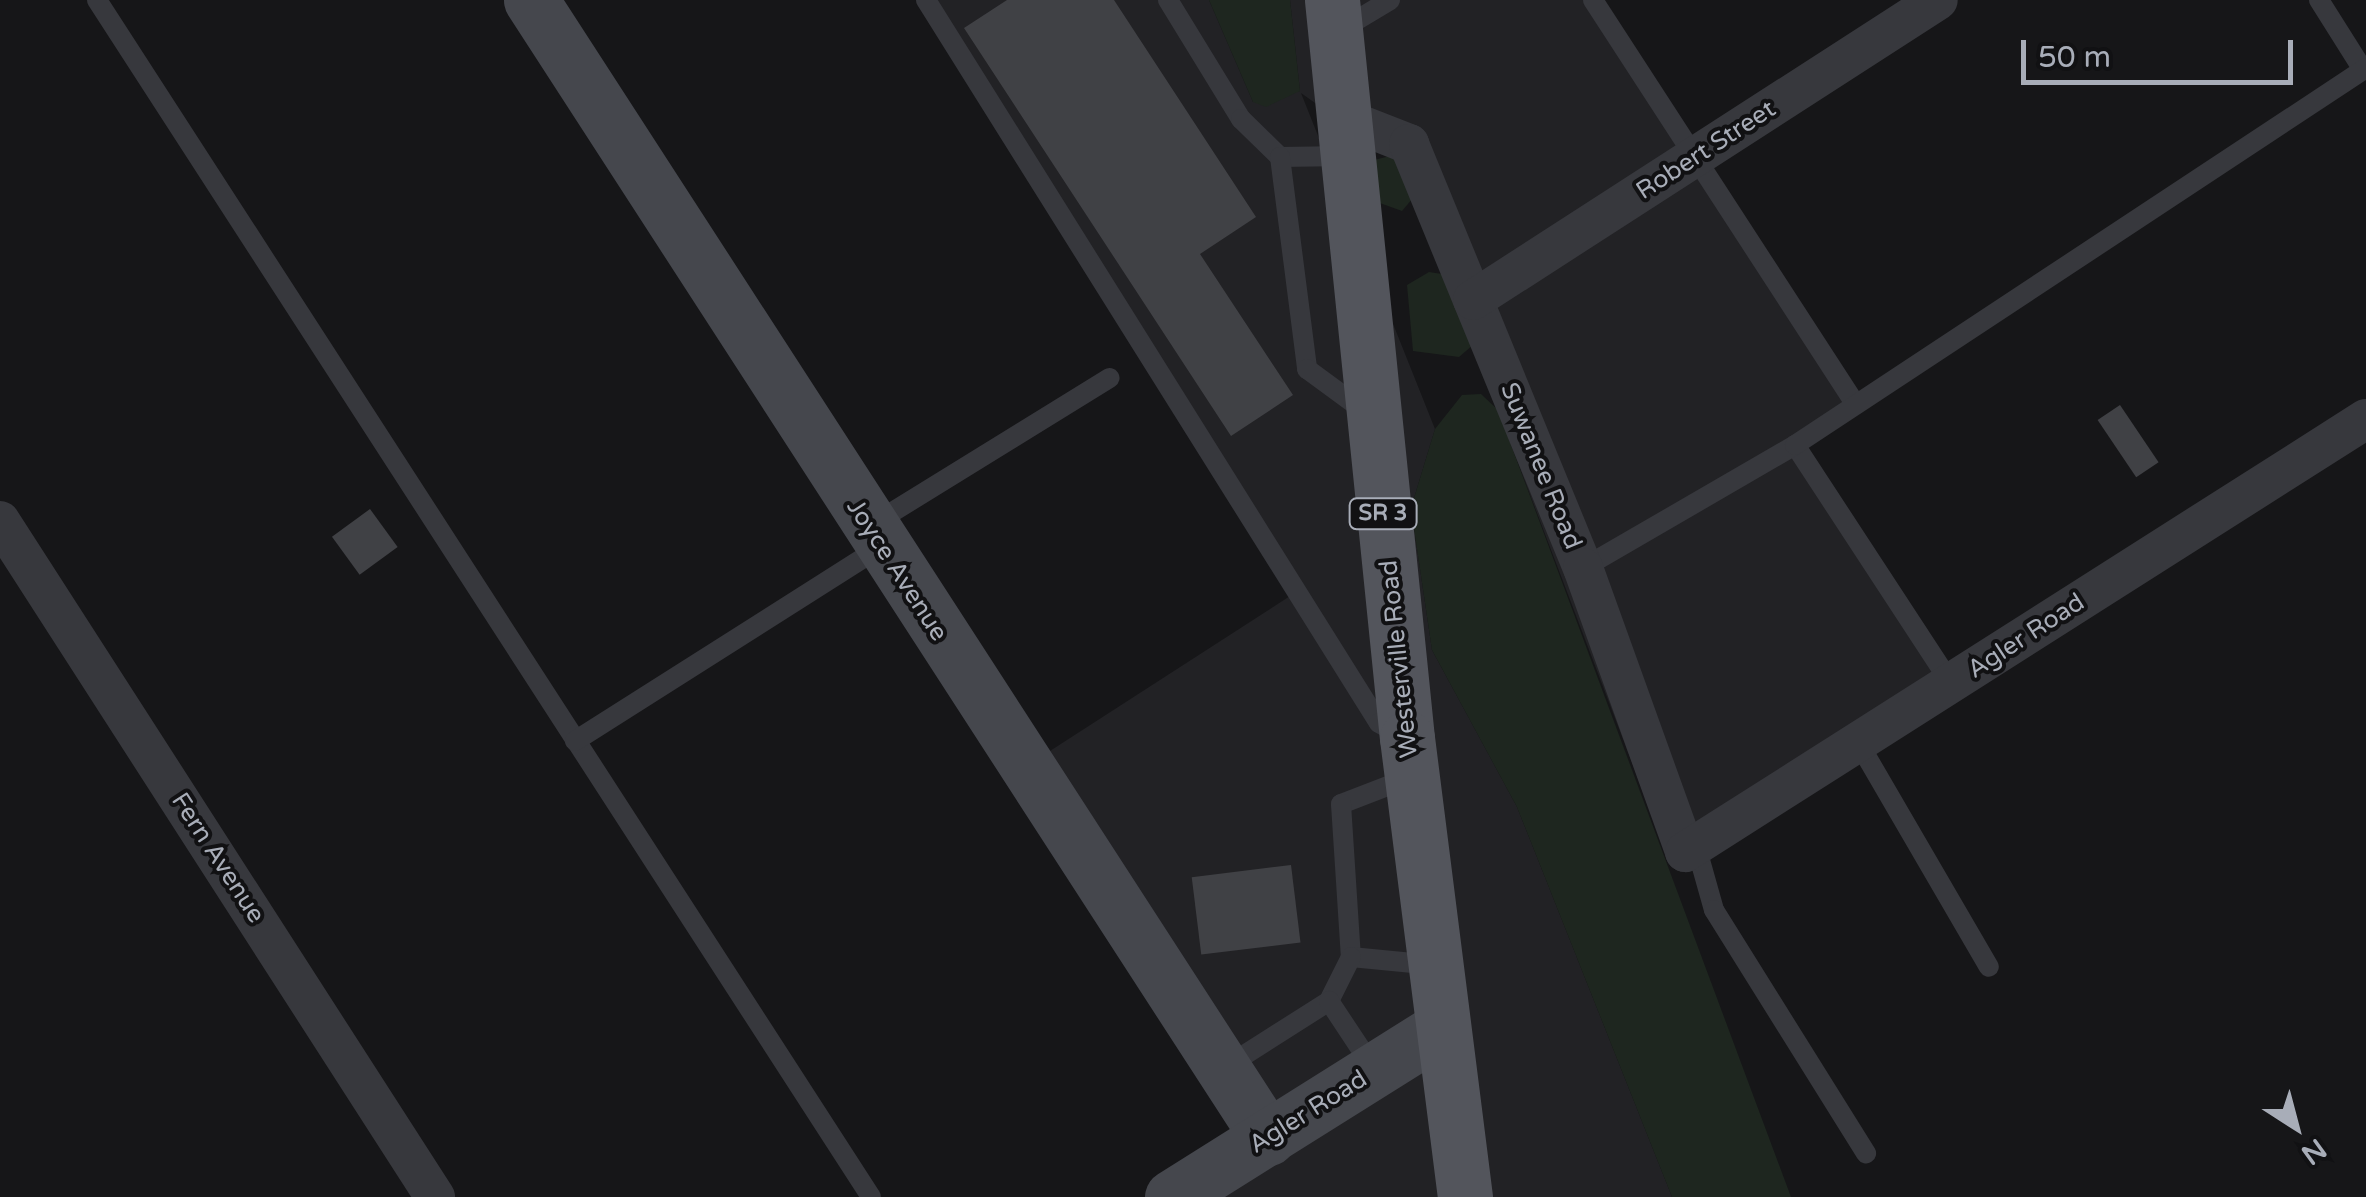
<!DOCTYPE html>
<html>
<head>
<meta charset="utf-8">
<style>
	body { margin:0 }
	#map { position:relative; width:2366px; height:1197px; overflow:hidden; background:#161618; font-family:"Varela Round",sans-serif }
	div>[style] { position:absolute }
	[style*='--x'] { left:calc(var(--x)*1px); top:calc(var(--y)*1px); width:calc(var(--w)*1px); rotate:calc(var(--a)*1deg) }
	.built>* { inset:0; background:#222225 }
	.green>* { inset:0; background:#1e261f }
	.building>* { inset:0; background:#404145; transform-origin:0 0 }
	.lane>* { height:20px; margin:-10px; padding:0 10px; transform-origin:10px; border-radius:10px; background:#37383d }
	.street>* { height:40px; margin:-20px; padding:0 20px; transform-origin:20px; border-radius:20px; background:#37383d }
	.secondary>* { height:55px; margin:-27.5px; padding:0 27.5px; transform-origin:27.5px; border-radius:27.5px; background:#45474d }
	.primary>* { height:55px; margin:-27.5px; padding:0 27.5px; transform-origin:27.5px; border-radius:27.5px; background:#53555c }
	span { translate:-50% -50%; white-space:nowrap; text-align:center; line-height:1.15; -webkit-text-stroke:8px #111113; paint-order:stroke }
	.shield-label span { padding:2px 8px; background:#111113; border:2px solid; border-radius:8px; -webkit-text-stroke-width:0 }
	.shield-label { font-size:22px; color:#a8adb8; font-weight:700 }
	.street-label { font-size:25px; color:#a8adb8 }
	.north { position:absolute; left:2246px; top:1077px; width:100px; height:100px; -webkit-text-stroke:8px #111113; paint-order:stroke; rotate:144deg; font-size:28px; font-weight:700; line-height:40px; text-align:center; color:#a8adb8 }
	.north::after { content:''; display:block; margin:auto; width:35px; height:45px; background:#a8adb8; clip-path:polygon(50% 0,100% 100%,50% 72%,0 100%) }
	.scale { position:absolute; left:2021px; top:40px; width:272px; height:45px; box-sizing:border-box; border:5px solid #a8adb8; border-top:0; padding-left:12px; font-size:30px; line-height:35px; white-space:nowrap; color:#a8adb8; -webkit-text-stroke:8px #111113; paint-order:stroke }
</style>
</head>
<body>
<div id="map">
	<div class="built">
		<i style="clip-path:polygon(927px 0,1209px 0,1253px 102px,1300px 91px,1290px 0,1596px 0,1852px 403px,1797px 443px,1957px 689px,1672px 868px,1410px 179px,1402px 165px,1301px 93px,1435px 429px,1411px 508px,1432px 650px,1517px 807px,1672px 1197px,1152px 1197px,1254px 1129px,1022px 769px,1304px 587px)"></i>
	</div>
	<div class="green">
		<i style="clip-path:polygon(1209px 0,1290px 0,1300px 91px,1266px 107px,1253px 102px)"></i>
		<i style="clip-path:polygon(1390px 156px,1402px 165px,1413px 198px,1402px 211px,1377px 202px,1374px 160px)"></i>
		<i style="clip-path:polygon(1429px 272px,1442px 274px,1473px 345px,1459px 357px,1413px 351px,1407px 285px)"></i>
		<i style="clip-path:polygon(1481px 394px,1498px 410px,1791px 1197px,1672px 1197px,1517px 807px,1432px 650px,1411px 508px,1435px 429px,1462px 395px)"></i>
	</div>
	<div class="building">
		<i style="clip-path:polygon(1007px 0,1114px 0,1256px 217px,1200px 254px,1293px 395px,1231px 436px,964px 28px)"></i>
		<i style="left:2120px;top:405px;width:69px;height:27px;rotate:56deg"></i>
		<i style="left:370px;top:509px;width:47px;height:47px;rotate:54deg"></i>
		<i style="left:1291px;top:865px;width:78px;height:100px;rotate:83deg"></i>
	</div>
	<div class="lane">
		<i style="--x:97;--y:0;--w:1425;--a:57.11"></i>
		<i style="--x:926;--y:0;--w:853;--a:57.93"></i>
		<i style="--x:1379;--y:723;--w:25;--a:29"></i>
		<i style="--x:1168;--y:0;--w:140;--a:58.5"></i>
		<i style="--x:1241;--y:119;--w:54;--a:44.3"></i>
		<i style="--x:1593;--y:0;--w:482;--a:57"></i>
		<i style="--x:2319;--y:0;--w:83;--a:57.8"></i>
		<i style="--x:1342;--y:29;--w:56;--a:-31.1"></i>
		<i style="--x:1348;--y:156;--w:68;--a:179.2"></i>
		<i style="--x:1280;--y:157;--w:214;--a:82.7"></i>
		<i style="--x:1307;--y:369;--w:74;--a:36.3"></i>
		<i style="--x:1795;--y:445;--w:285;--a:56.8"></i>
		<i style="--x:873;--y:524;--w:278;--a:-31.7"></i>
		<i style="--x:1583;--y:568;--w:245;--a:-30.1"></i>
		<i style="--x:1795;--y:445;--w:684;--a:-33.43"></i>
		<i style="--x:575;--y:741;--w:362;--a:-32.4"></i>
		<i style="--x:1858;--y:742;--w:260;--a:59.8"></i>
		<i style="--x:1411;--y:777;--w:75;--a:158.9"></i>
		<i style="--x:1341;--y:804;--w:153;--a:86.3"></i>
		<i style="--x:1351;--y:957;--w:83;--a:5.5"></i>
		<i style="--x:1696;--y:846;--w:66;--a:74.3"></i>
		<i style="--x:1714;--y:910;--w:287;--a:58"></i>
		<i style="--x:1329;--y:1001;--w:49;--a:-63.4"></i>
		<i style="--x:1224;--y:1068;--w:125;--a:-32.5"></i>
		<i style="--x:1329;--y:1001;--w:82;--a:56.5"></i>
	</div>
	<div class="street">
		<i style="--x:1348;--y:120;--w:66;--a:21.5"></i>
		<i style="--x:1409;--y:144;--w:458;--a:67.7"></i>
		<i style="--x:1583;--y:568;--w:302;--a:70.2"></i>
		<i style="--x:1685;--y:852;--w:807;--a:-32.45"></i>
		<i style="--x:1473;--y:300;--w:553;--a:-32.83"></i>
		<i style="--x:0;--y:521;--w:804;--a:57.24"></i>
	</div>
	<div class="secondary">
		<i style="--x:531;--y:0;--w:1356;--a:57.07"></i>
		<i style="--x:1172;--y:1197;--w:320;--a:-32.1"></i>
	</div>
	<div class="primary">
		<i style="--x:1332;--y:0;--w:742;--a:84.2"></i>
		<i style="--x:1407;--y:738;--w:463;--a:82.8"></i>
	</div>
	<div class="shield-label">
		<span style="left:1383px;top:514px">SR 3</span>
	</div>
	<div class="street-label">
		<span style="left:1706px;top:150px;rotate:-33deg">Robert Street</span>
		<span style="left:1541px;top:466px;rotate:68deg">Suwanee Road</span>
		<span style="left:897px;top:570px;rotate:57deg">Joyce Avenue</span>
		<span style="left:2026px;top:636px;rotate:-33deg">Agler Road</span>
		<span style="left:1399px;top:659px;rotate:-96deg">Westerville Road</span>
		<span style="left:218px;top:858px;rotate:57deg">Fern Avenue</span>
		<span style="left:1308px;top:1112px;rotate:-32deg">Agler Road</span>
	</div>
	<div class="north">N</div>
	<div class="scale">50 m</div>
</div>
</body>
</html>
